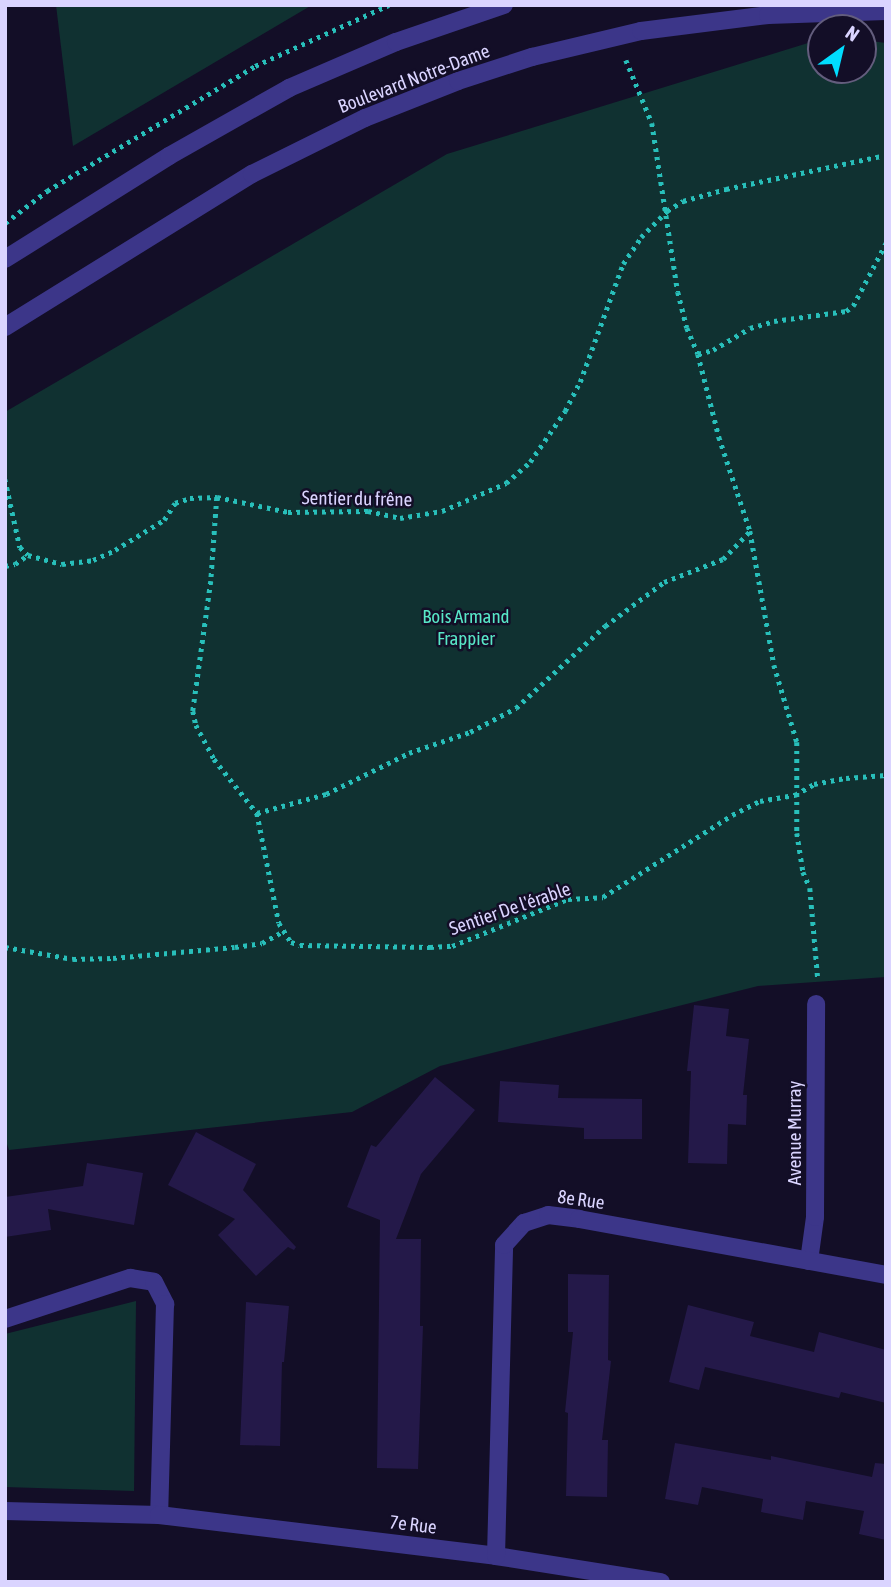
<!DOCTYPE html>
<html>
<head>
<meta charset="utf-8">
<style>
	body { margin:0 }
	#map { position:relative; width:891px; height:1587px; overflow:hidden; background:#130e27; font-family:"Asap Condensed",sans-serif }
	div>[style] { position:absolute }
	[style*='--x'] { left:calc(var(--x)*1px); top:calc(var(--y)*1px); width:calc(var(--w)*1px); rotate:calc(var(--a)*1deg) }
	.green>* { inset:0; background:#103131 }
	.building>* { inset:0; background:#241949 }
	.path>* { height:4.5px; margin-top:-2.25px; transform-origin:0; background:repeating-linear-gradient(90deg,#28bfba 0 3.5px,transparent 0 8.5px) }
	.minor>* { height:18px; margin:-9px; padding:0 9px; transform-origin:9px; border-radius:9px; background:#3c3689 }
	span { translate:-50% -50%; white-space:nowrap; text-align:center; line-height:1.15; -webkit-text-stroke:5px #130e27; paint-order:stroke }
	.street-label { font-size:19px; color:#dad4ff }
	.park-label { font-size:19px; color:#58e7c7 }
	.frame { position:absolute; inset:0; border:7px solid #dad4ff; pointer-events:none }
	.north { position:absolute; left:807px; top:14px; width:70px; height:70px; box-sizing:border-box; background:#130e27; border:2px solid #635d7d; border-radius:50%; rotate:34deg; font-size:19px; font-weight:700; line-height:28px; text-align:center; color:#dad4ff }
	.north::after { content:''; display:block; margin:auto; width:24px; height:32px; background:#0df; clip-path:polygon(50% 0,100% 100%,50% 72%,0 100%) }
</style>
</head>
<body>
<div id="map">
	<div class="green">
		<i style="clip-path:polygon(56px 5px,312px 5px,73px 146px)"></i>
		<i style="clip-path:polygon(821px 39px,821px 70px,863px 70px,863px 40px,886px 43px,886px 977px,758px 986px,440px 1066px,352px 1112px,9px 1150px,5px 1138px,5px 412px,447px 154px)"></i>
		<i style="clip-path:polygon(136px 1301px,134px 1491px,5px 1487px,5px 1334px)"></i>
	</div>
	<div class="building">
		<i style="clip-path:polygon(694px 1005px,729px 1009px,726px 1036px,749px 1039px,743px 1095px,747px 1095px,746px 1125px,728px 1124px,727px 1164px,688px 1163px,691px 1071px,687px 1071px)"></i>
		<i style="clip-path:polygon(435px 1077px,475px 1110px,421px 1174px,396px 1239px,421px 1239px,420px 1326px,423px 1326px,418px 1469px,377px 1468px,380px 1220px,347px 1207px,371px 1145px,376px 1147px)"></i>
		<i style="clip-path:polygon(500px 1081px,559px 1085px,558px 1098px,642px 1099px,642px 1139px,584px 1139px,584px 1128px,498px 1122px)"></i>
		<i style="clip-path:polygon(196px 1132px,256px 1164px,243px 1190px,296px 1247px,294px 1250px,288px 1247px,256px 1276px,218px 1235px,235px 1219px,168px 1185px)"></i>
		<i style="clip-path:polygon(87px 1163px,143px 1173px,134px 1225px,48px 1209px,51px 1230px,5px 1237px,5px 1197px,83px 1186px)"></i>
		<i style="clip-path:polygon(568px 1274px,609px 1275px,608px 1360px,611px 1361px,602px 1440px,608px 1440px,607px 1497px,566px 1496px,568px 1413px,565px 1412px,573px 1332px,568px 1332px)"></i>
		<i style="clip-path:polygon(246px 1302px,289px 1306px,284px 1362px,282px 1362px,280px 1446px,240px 1445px)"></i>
		<i style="clip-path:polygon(688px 1305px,754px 1322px,750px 1336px,814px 1352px,819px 1332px,886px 1350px,886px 1403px,841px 1392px,839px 1398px,705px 1367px,699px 1390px,669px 1382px)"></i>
		<i style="clip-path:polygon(675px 1443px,771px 1460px,771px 1456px,872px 1477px,875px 1463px,886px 1464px,886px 1540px,859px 1534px,864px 1511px,806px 1501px,803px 1520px,761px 1512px,763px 1499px,702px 1487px,698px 1505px,665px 1499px)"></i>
	</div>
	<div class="path">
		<i style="--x:626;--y:60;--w:68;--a:67.6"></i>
		<i style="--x:652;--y:123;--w:171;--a:81.3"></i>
		<i style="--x:678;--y:292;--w:37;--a:76"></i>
		<i style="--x:687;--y:328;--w:28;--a:67"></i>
		<i style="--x:698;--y:354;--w:86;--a:75.8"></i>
		<i style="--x:719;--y:437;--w:99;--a:71.7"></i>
		<i style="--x:750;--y:531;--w:136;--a:79.8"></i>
		<i style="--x:774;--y:665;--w:80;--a:73.4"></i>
		<i style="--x:797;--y:742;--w:91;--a:90"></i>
		<i style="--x:797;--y:833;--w:39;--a:81"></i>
		<i style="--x:803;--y:872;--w:17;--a:66"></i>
		<i style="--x:810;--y:888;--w:92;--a:85"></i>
		<i style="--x:5;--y:223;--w:53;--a:-37.3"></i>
		<i style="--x:47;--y:191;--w:243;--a:-31"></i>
		<i style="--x:255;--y:66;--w:147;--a:-24.5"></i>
		<i style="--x:698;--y:354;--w:16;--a:-15"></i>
		<i style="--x:713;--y:350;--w:43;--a:-30.7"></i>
		<i style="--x:750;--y:328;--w:25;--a:-16"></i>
		<i style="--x:774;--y:321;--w:73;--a:-7.9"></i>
		<i style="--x:846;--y:311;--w:9;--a:-36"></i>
		<i style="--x:853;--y:306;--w:71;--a:-62.4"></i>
		<i style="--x:5;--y:479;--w:70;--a:77.6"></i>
		<i style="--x:20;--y:547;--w:11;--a:45"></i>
		<i style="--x:28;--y:555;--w:35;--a:15"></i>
		<i style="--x:62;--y:564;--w:31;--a:-7"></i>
		<i style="--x:93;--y:560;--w:24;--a:-24"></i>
		<i style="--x:115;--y:550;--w:57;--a:-31.5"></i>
		<i style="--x:164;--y:520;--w:20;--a:-57"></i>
		<i style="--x:175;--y:503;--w:16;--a:-18"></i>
		<i style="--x:190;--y:498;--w:27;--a:-2"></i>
		<i style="--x:217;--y:497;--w:73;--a:11.9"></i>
		<i style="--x:288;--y:512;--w:80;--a:-0.7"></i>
		<i style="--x:368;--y:511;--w:33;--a:12"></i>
		<i style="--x:400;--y:518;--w:43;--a:-9.5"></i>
		<i style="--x:442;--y:511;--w:70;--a:-23.6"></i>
		<i style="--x:506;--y:483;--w:32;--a:-41"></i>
		<i style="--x:530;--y:462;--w:62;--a:-55.5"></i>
		<i style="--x:565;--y:411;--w:33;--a:-63"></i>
		<i style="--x:580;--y:382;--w:126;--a:-70"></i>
		<i style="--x:623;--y:264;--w:32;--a:-56"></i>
		<i style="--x:641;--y:237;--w:37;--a:-45"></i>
		<i style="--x:667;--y:211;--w:19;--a:-32"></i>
		<i style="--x:683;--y:201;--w:45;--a:-15.6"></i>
		<i style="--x:726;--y:189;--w:164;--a:-12"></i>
		<i style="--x:217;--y:497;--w:84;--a:94.1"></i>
		<i style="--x:211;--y:581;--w:131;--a:97.9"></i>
		<i style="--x:193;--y:711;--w:14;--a:78"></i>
		<i style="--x:196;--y:725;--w:38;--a:62"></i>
		<i style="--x:214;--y:759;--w:69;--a:51.5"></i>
		<i style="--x:5;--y:566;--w:10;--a:-11"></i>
		<i style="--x:15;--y:564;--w:16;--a:-35"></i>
		<i style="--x:257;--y:813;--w:112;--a:78.7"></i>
		<i style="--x:279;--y:923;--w:22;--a:58"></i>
		<i style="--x:291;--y:942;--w:9;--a:18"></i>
		<i style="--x:300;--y:945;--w:130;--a:0.9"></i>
		<i style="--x:430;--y:947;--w:22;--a:-3"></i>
		<i style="--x:452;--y:946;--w:125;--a:-22.1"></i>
		<i style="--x:568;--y:899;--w:35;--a:-3"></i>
		<i style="--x:603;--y:897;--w:153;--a:-32.4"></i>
		<i style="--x:732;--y:815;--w:31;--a:-27"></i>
		<i style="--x:760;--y:801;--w:36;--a:-10"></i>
		<i style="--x:795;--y:795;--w:22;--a:-30"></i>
		<i style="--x:814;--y:784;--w:33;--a:-11"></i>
		<i style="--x:846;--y:778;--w:40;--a:-4.3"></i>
		<i style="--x:257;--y:813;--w:72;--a:-15.4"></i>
		<i style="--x:326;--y:794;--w:93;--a:-26.3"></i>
		<i style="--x:409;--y:753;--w:65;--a:-19"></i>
		<i style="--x:470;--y:732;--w:52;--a:-27.6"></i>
		<i style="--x:516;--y:708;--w:121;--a:-42.7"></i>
		<i style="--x:605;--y:626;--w:74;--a:-36.7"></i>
		<i style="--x:664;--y:582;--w:63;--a:-21.3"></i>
		<i style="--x:723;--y:559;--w:39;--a:-46"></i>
		<i style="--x:5;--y:947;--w:69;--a:10"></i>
		<i style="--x:73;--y:959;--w:40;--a:-1.4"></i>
		<i style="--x:113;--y:958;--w:122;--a:-5.2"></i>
		<i style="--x:235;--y:947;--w:27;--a:-8"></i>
		<i style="--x:262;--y:943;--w:23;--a:-29"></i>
	</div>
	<div class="minor">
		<i style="--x:5;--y:259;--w:194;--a:-32.1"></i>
		<i style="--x:169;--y:156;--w:138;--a:-29.5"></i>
		<i style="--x:289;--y:88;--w:116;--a:-23.3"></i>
		<i style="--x:396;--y:42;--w:114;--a:-18.9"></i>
		<i style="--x:5;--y:327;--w:291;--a:-31.8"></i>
		<i style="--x:252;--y:174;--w:126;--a:-26.4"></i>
		<i style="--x:365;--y:118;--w:100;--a:-21.7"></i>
		<i style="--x:458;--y:81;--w:78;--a:-18"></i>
		<i style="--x:532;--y:57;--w:112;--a:-13.4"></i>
		<i style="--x:641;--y:31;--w:128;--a:-7.2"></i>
		<i style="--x:768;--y:15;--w:118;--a:-1.9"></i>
		<i style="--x:809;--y:1261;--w:44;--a:-82.2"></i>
		<i style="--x:815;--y:1217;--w:213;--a:-89.7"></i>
		<i style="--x:5;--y:1319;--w:132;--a:-18.2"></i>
		<i style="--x:130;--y:1278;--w:24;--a:9"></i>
		<i style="--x:154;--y:1282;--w:25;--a:63"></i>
		<i style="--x:165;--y:1304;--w:211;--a:91.6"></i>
		<i style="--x:5;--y:1511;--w:154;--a:1.5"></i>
		<i style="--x:159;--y:1515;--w:339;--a:6.9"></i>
		<i style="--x:496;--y:1556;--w:167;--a:9"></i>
		<i style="--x:496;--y:1556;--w:311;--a:-88.5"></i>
		<i style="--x:504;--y:1245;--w:30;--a:-48"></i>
		<i style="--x:524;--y:1223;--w:25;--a:-18"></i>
		<i style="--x:548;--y:1215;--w:31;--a:7"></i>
		<i style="--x:579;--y:1219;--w:312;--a:10.3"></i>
	</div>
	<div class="street-label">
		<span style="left:414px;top:79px;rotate:-21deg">Boulevard Notre-Dame</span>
		<span style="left:357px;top:499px;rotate:1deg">Sentier du frêne</span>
		<span style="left:510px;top:909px;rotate:-19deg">Sentier De l'érable</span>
		<span style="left:795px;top:1133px;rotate:-90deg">Avenue Murray</span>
		<span style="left:581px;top:1200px;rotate:8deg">8e Rue</span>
		<span style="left:413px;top:1525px;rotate:7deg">7e Rue</span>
	</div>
	<div class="park-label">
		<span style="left:466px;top:628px">Bois Armand<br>Frappier</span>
	</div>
	<div class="frame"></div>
	<div class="north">N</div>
</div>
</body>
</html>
